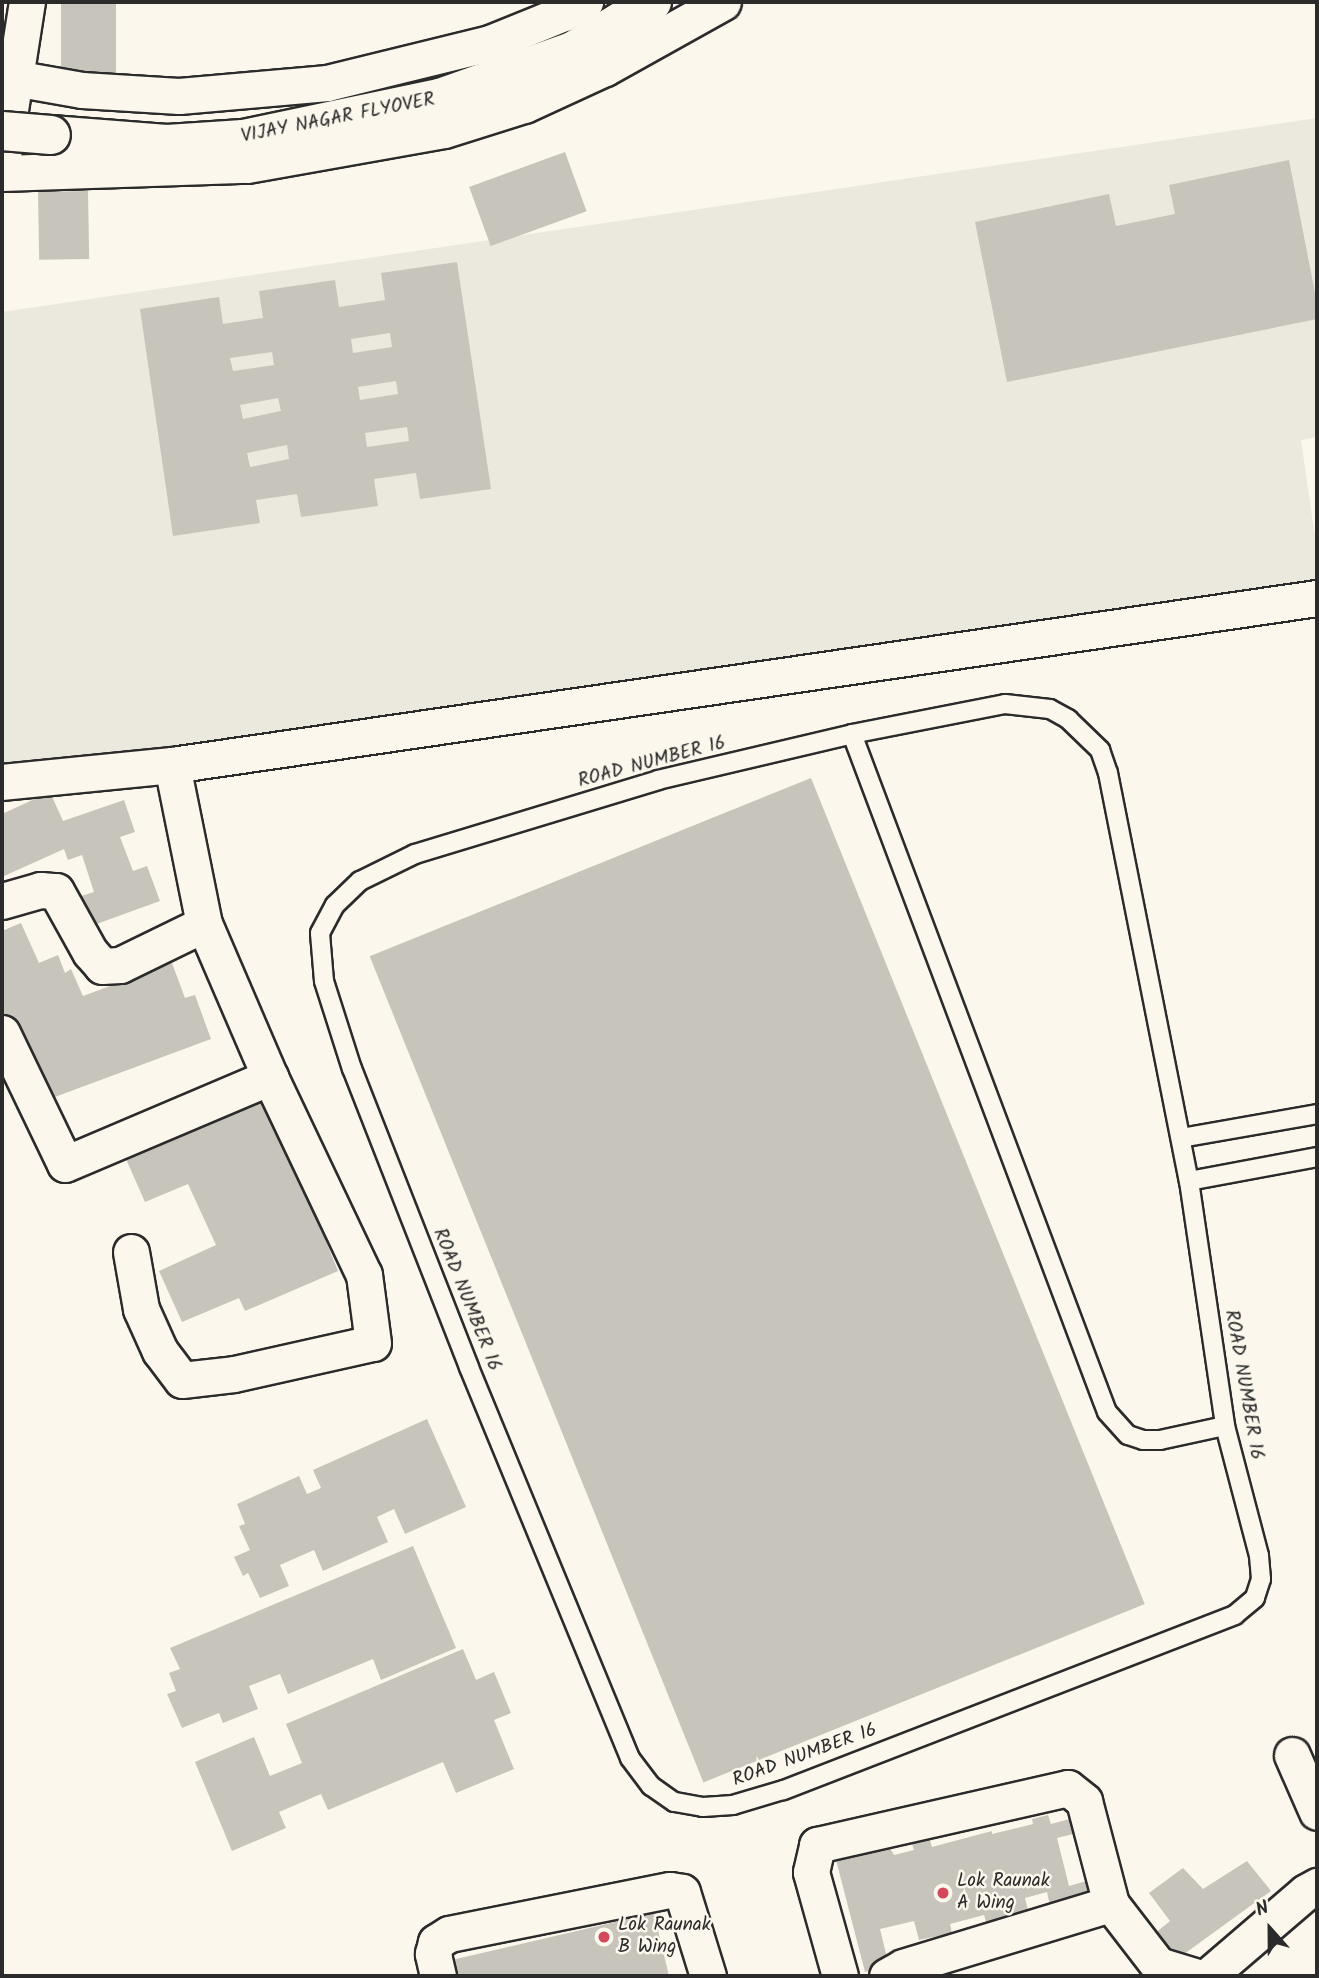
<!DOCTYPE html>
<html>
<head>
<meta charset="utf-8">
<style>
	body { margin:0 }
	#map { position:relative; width:1319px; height:1978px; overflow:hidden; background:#fbf7ec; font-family:Kalam,sans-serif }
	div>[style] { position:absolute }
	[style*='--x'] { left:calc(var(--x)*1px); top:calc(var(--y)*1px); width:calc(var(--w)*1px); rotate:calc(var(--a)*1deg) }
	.built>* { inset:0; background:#ebe8de }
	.building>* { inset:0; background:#c7c4bc; transform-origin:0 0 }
	.roads { filter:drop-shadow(2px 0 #2b2b2b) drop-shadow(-2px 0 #2b2b2b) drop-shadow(0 2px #2b2b2b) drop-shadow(0 -2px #2b2b2b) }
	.service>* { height:18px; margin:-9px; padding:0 9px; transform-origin:9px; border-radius:9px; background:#fbf7ec }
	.minor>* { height:35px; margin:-17.5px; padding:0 17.5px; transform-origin:17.5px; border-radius:17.5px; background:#fbf7ec }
	.secondary>* { height:38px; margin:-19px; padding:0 19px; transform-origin:19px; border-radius:19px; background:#fbf7ec }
	.bridges { filter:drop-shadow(2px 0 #2b2b2b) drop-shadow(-2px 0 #2b2b2b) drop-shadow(0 2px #2b2b2b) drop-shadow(0 -2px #2b2b2b) }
	.secondary-bridge>* { height:38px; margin:-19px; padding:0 19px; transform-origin:19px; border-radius:19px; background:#fbf7ec }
	.dots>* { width:19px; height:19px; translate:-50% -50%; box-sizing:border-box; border:4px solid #fbf7ec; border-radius:50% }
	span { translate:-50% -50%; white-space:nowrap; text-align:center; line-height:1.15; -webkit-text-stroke:5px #fbf7ec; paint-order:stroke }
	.street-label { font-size:19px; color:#2b2b2b }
	.poi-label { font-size:19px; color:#2b2b2b }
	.left { translate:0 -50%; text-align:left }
	.frame { position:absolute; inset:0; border:4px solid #2b2b2b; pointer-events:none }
	.north { position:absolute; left:1235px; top:1894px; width:70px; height:70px; -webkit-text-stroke:5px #fbf7ec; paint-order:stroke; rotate:339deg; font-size:19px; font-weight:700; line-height:28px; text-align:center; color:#2b2b2b }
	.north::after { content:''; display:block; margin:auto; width:24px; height:32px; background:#2b2b2b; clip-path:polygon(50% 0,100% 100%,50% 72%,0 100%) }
</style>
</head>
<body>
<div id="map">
	<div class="built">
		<i style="clip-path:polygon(1317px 118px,1317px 437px,1301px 440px,1317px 551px,1317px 582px,2px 778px,2px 312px)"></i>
	</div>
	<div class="building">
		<i style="left:61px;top:2px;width:55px;height:77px"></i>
		<i style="left:565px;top:152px;width:63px;height:102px;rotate:70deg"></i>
		<i style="clip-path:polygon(1289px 160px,1317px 303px,1317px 319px,1007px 382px,975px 222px,1109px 194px,1116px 226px,1175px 214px,1169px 185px)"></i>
		<i style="left:88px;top:191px;width:68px;height:50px;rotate:89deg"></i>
		<i style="clip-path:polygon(evenodd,457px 262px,491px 489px,420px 499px,416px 473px,374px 479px,378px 506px,301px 517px,297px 494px,256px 500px,260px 523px,173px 536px,140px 309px,219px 297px,223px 324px,263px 318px,259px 291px,335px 280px,339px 307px,385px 300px,381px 273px,457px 262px,390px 333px,392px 347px,353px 353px,351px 339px,390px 333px,457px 262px,272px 352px,274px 365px,233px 371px,230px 358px,272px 352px,457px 262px,396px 381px,398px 394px,360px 400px,358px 387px,396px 381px,457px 262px,278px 398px,281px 411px,243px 419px,240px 405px,278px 398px,457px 262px,407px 427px,409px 441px,367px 447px,365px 433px,407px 427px,457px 262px,287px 445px,289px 459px,250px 467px,247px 453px,287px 445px)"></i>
		<i style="left:811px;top:778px;width:891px;height:476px;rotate:68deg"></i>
		<i style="clip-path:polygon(50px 792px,63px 821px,124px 800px,135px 832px,120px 837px,133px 871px,147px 866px,160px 901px,91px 926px,81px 896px,94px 892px,82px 855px,68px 860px,64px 849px,2px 877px,2px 814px)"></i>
		<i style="clip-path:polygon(21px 923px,39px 963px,58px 955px,65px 973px,71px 969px,83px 996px,172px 963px,185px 998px,195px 995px,211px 1039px,36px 1104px,2px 1019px,2px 931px)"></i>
		<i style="clip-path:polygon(264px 1089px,338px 1271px,245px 1311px,239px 1298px,182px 1322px,159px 1271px,216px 1245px,188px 1184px,145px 1202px,122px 1150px)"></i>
		<i style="clip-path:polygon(427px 1419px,466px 1507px,405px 1534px,394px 1509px,377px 1517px,388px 1542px,323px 1571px,314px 1550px,280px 1565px,289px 1586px,260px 1598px,248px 1573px,243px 1576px,234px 1557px,250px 1550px,239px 1526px,245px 1524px,237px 1504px,299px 1476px,307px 1494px,321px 1488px,313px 1470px)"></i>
		<i style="clip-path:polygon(413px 1546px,456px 1648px,381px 1680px,373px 1659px,288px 1694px,280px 1674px,249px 1686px,258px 1709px,223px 1723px,219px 1713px,182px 1728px,167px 1694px,176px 1691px,169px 1673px,180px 1669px,170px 1648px)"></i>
		<i style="clip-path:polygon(463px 1649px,476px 1680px,494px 1672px,511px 1713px,494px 1720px,514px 1769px,456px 1793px,443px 1762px,328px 1810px,321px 1794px,279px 1812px,286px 1828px,232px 1851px,195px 1762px,254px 1737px,270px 1776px,302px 1763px,286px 1724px)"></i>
		<i style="clip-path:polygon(1048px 1815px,1051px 1824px,1081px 1816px,1085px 1831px,1057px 1838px,1069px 1886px,1097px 1878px,1099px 1891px,1051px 1910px,1047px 1892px,1025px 1898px,1030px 1918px,988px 1928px,984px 1915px,950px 1924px,952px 1933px,919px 1940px,914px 1921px,880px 1929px,889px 1966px,865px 1972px,836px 1860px,841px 1859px,840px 1850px,889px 1846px,894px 1855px,914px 1850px,912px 1844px,930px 1840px,932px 1847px,992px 1831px,992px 1834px,1033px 1824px,1032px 1819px)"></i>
		<i style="clip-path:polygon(1247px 1861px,1271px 1891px,1173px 1962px,1153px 1935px,1170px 1921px,1149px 1893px,1183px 1868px,1203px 1889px)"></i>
		<i style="clip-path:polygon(654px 1913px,669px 1976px,446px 1976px,443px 1962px)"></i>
	</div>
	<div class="roads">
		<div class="service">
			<i style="--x:1005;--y:704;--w:45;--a:6.3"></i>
			<i style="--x:1050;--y:709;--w:21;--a:29"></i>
			<i style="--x:1068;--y:719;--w:45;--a:44.1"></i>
			<i style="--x:1100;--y:750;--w:24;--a:71"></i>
			<i style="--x:1108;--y:773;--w:416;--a:78.8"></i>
			<i style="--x:1189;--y:1181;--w:248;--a:81.6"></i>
			<i style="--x:1225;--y:1426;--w:134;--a:75.3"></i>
			<i style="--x:1259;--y:1556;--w:23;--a:85"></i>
			<i style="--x:1261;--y:1579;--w:20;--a:108"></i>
			<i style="--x:1255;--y:1598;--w:26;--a:140"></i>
			<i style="--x:1235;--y:1615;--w:485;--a:158.8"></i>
			<i style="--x:783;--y:1790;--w:52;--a:163.3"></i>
			<i style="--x:733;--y:1805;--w:30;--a:176"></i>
			<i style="--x:703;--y:1807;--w:29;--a:-170"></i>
			<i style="--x:674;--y:1802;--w:28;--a:-145"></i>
			<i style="--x:651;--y:1786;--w:35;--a:-127"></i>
			<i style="--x:630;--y:1758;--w:423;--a:-112.4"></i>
			<i style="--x:469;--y:1367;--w:320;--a:-111.4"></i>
			<i style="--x:352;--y:1069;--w:92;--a:-107.7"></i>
			<i style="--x:324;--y:981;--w:48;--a:-94.8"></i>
			<i style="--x:320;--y:933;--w:32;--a:-62"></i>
			<i style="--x:335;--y:905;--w:35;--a:-44"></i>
			<i style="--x:360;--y:881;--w:61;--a:-26.1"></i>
			<i style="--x:415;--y:854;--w:254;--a:-16.9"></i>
			<i style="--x:658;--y:780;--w:199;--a:-13.3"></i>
			<i style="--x:852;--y:734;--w:156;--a:-11.1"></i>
			<i style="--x:852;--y:734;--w:724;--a:69.39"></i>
			<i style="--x:1107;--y:1412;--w:31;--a:48"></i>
			<i style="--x:1128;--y:1435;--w:16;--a:18"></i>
			<i style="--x:1143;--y:1440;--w:17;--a:0"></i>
			<i style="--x:1160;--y:1440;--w:66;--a:-12.2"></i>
			<i style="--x:1181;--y:1138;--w:138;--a:-10"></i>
			<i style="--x:1189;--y:1181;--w:130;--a:-10.6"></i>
		</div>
		<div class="minor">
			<i style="--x:14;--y:78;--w:69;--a:10"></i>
			<i style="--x:82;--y:90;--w:97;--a:3.5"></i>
			<i style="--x:179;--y:96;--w:149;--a:-5"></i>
			<i style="--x:327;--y:83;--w:168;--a:-13.8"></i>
			<i style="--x:490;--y:43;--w:80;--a:-22.1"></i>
			<i style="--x:564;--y:13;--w:24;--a:-28"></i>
			<i style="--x:2;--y:161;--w:161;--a:-81.1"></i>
			<i style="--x:2;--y:173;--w:245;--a:-1.9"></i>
			<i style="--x:247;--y:165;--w:200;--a:-10.1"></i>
			<i style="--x:444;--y:130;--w:84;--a:-17.4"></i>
			<i style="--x:524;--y:105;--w:89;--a:-24.6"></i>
			<i style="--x:605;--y:68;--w:135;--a:-29.2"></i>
			<i style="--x:2;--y:782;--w:171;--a:-5.7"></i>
			<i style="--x:2;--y:901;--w:40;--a:-16"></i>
			<i style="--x:40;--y:890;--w:16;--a:4"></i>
			<i style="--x:56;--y:891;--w:70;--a:60.9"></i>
			<i style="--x:90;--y:952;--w:18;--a:49"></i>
			<i style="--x:102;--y:966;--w:18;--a:-3"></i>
			<i style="--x:120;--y:965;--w:93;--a:-26"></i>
			<i style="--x:2;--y:1033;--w:145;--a:64.3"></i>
			<i style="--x:65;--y:1164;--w:223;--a:-23"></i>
			<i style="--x:131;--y:1252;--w:58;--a:80"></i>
			<i style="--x:141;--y:1309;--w:46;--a:65.7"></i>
			<i style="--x:160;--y:1351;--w:36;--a:53"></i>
			<i style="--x:182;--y:1380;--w:52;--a:-6.6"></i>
			<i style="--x:234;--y:1374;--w:142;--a:-12.6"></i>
			<i style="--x:373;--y:1343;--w:69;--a:-97.5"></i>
			<i style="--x:364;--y:1275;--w:219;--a:-115.4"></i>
			<i style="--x:270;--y:1077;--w:167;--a:-113.3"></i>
			<i style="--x:204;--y:924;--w:162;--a:-101.4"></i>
			<i style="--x:172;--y:765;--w:1157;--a:-8.3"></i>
			<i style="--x:1292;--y:1755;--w:62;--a:66.3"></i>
			<i style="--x:438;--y:1976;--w:23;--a:-103"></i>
			<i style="--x:433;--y:1954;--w:12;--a:-76"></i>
			<i style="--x:436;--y:1942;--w:15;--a:-32"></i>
			<i style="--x:449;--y:1934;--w:225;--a:-11.3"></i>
			<i style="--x:670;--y:1890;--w:12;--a:9"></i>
			<i style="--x:682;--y:1892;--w:88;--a:72.8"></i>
			<i style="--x:840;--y:1976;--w:108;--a:-105.6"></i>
			<i style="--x:811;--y:1872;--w:28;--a:-77"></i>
			<i style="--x:817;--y:1845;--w:257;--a:-12.8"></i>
			<i style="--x:1068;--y:1788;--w:21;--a:39"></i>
			<i style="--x:1084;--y:1801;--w:106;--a:75.3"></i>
			<i style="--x:1111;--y:1904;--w:77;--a:52.4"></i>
			<i style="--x:1158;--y:1965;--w:37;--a:17"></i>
			<i style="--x:887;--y:1976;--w:18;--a:-29"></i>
			<i style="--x:903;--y:1967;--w:217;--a:-16.9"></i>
			<i style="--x:1208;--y:1976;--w:129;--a:-40.6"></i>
			<i style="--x:1306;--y:1892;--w:13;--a:-29"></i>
		</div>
		<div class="secondary">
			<i style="--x:51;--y:135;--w:116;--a:4.4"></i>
			<i style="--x:167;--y:144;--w:76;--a:-3.8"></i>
			<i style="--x:243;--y:139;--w:201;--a:-11.8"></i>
			<i style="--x:440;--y:98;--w:141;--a:-19.5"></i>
			<i style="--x:573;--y:51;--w:93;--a:-31.8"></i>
		</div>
	</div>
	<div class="bridges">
		<div class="secondary-bridge">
			<i style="--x:2;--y:131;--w:49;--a:4.7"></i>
		</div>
	</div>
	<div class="dots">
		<i style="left:943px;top:1893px;background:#d1495b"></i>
		<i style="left:604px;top:1937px;background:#d1495b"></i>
	</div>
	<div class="street-label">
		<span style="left:338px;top:119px;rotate:-11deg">VIJAY NAGAR FLYOVER</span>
		<span style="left:652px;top:763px;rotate:-15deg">ROAD NUMBER 16</span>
		<span style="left:466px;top:1300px;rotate:68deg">ROAD NUMBER 16</span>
		<span style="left:1243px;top:1385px;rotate:80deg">ROAD NUMBER 16</span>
		<span style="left:805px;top:1756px;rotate:-20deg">ROAD NUMBER 16</span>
	</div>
	<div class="poi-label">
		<span class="left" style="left:957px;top:1893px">Lok Raunak<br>A Wing</span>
		<span class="left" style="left:618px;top:1937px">Lok Raunak<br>B Wing</span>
	</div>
	<div class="frame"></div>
	<div class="north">N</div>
</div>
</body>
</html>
